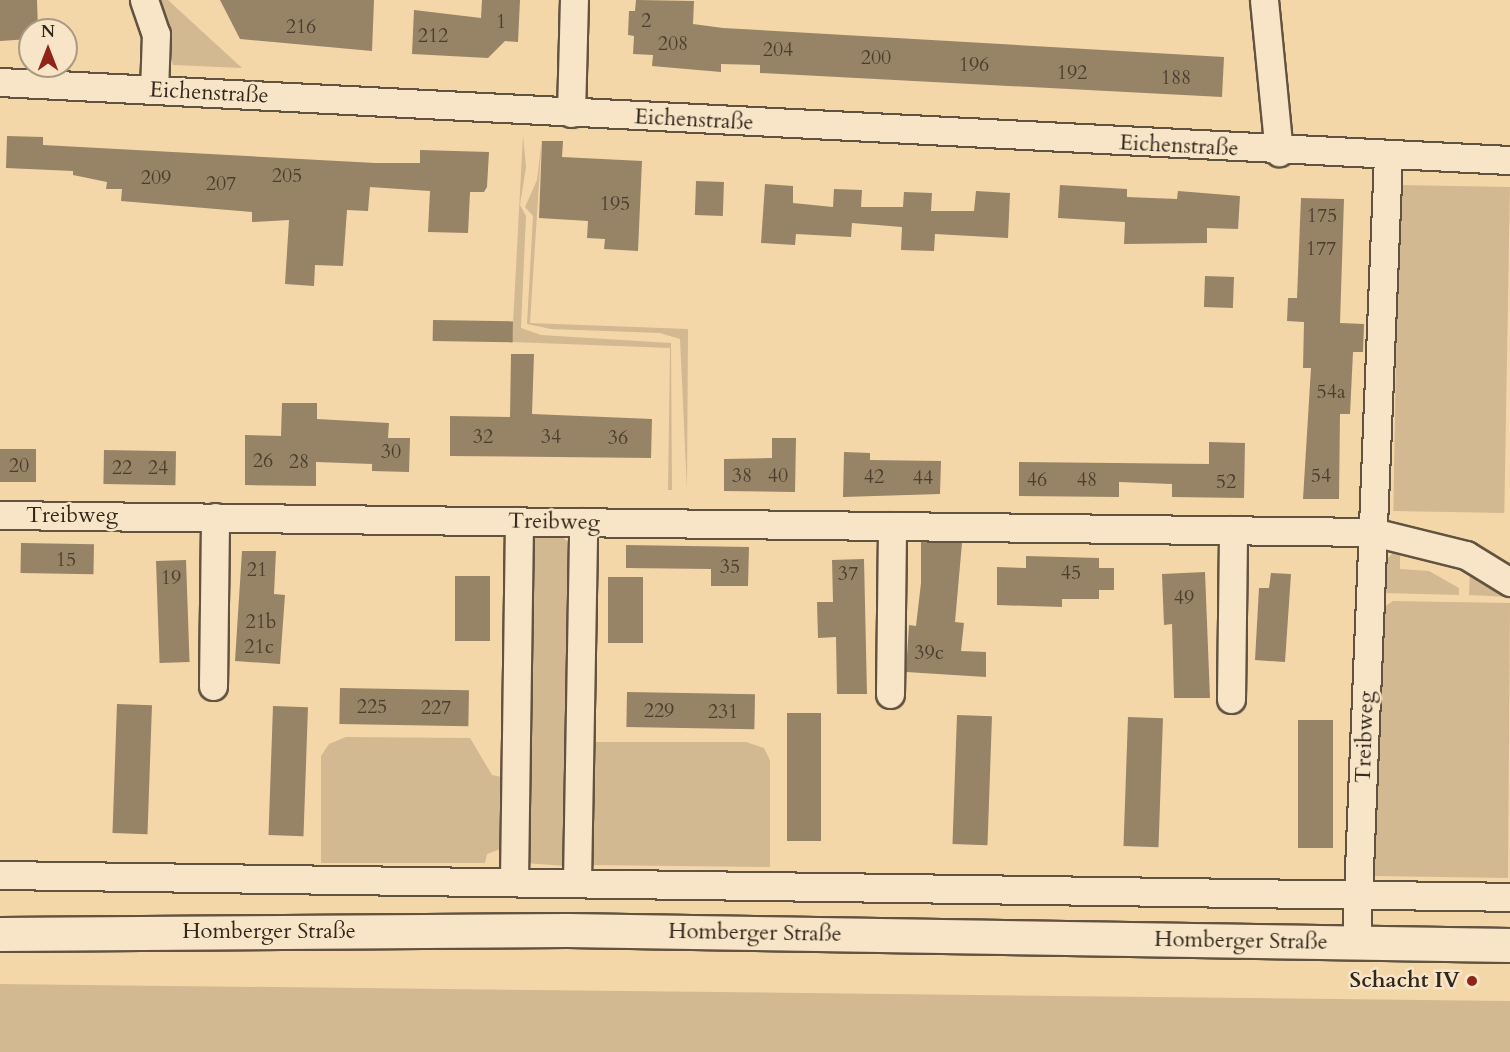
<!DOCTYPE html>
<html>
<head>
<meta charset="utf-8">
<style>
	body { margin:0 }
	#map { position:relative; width:1510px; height:1052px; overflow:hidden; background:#f4d7a9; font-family:Cardo,serif }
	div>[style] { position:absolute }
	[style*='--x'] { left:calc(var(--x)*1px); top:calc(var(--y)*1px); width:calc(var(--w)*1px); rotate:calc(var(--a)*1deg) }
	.green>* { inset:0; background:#d3b991; transform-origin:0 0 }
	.building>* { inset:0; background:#978366; transform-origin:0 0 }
	.roads { filter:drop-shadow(2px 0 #625340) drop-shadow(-2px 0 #625340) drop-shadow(0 2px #625340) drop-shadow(0 -2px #625340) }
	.street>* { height:27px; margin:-13.5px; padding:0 13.5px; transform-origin:13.5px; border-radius:13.5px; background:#f8e5c7 }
	.secondary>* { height:33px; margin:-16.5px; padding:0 16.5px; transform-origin:16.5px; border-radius:16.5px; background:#f8e5c7 }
	.dots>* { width:16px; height:16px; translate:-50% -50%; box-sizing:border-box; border:3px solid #f8e5c7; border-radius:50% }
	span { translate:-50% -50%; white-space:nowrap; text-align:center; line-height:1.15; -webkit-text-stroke:5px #f8e5c7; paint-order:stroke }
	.number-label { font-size:20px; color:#4b3e2f }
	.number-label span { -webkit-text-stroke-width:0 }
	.street-label { font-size:22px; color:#32271d }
	.poi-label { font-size:22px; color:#32271d; font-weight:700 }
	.right { translate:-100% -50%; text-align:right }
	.north { position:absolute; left:18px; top:18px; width:60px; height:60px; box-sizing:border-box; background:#f8e5c7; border:2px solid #a99983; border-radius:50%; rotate:0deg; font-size:16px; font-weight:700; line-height:24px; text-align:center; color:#32271d }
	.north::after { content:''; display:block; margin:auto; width:21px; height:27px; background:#8f2418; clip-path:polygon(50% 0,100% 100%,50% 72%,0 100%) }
</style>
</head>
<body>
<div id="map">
	<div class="green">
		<i style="clip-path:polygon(157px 0,168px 0,242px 68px,173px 65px)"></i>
		<i style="clip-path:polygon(523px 136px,526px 167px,520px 205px,526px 216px,521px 328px,541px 335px,671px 343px,672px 490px,668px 490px,670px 348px,512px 342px)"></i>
		<i style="clip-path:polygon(542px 137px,530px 323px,688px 329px,687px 490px,680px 339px,660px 333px,551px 329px,527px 324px,533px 216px,525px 207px,537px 180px)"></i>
		<i style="left:1399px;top:185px;width:111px;height:326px;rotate:1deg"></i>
		<i style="clip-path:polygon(541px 534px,558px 534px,571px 544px,565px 866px,525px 863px,530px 542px)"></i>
		<i style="clip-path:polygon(1400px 546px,1400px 569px,1429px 571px,1459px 588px,1459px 595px,1382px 593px,1385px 561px)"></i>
		<i style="clip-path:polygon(1470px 571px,1510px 597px,1469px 595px)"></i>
		<i style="clip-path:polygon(1393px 601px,1510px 603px,1508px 878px,1373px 876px,1370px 872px,1381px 609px)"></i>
		<i style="clip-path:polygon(346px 737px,470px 738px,492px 775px,507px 778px,503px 848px,487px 854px,485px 863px,321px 863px,321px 756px,329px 744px)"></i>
		<i style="clip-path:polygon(591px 742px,746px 742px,764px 748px,770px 760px,770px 867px,591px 865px)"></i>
		<i style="clip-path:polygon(0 984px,1510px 1001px,1510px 1052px,0 1052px)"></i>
	</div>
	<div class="building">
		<i style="clip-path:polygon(0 0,37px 0,38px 30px,30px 30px,30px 39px,0 41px)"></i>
		<i style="clip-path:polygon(220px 0,374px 0,372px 51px,240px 39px)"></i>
		<i style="clip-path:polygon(482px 0,520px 0,518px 42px,505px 41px,488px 58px,412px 54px,414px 10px,481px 18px)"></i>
		<i style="clip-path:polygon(636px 0,694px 1px,693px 24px,723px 28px,1224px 57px,1222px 97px,760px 73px,760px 65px,721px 64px,721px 72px,652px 66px,653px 55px,633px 54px,634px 36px,628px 35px,629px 11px,635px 11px)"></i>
		<i style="clip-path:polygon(7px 136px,43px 137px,43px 145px,375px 163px,420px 163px,420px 150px,489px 152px,487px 187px,484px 192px,470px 192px,468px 233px,428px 232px,430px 191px,370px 187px,368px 211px,347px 210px,343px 266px,315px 265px,314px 286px,285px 284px,289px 220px,252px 222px,252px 212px,121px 201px,122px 189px,106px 189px,107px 182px,73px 175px,73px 171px,6px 168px)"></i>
		<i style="clip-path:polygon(542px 141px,563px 141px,562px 157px,642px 161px,638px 251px,604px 249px,605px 239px,587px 238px,588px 221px,539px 218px)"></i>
		<i style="left:696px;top:181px;width:28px;height:34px;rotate:2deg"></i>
		<i style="clip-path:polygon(765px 184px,793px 186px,793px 203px,833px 207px,834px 189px,862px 190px,861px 207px,903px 207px,904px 192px,932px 193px,931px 211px,974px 211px,976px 191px,1010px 193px,1008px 238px,935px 234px,934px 251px,901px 250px,902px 227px,852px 223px,851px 237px,796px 234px,795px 245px,761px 243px)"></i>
		<i style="clip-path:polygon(1060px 185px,1127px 189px,1127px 197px,1177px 199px,1178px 191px,1240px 196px,1238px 229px,1207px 228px,1207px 243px,1124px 244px,1125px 222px,1058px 218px)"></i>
		<i style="clip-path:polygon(1301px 198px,1344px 199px,1340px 323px,1364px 324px,1363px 352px,1353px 352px,1350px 414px,1340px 414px,1339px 499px,1303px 499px,1311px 368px,1303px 368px,1304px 322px,1287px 321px,1288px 298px,1297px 298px)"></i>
		<i style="left:1205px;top:276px;width:29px;height:31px;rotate:2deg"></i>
		<i style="left:433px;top:320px;width:80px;height:21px;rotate:1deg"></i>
		<i style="clip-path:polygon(511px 354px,534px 354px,532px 414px,652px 419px,651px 458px,450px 456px,450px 416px,510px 417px)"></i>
		<i style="clip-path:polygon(282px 403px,317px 403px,317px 419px,389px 423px,388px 438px,410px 438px,409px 472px,372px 471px,372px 464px,316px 462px,316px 486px,245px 485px,245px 435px,281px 436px)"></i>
		<i style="clip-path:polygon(772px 438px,796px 438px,795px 492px,724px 491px,724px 459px,772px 458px)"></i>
		<i style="clip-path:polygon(1209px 442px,1245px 443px,1244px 498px,1172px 497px,1172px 484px,1119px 482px,1119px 497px,1019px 496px,1019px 462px,1209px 464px)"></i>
		<i style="left:0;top:449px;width:36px;height:33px"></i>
		<i style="left:104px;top:450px;width:72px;height:34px;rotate:1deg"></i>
		<i style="clip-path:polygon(844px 452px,870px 453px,870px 460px,941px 461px,940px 494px,843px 497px)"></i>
		<i style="clip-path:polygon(921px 542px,962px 543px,955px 622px,964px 623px,961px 651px,986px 652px,986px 677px,906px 672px,909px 625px,916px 626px,921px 583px)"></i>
		<i style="left:21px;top:543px;width:73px;height:30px;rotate:1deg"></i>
		<i style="clip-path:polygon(626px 545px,749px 547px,748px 586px,711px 586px,711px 569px,626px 568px)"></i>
		<i style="clip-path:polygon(242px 551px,276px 551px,274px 594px,285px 595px,280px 664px,235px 661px)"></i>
		<i style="clip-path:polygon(1026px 556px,1099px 558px,1099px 568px,1114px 568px,1114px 590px,1099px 590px,1099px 599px,1062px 599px,1062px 607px,997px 605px,997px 567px,1026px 568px)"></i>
		<i style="clip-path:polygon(864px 559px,867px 694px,837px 694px,836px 637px,818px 638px,817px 602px,833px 602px,832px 560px)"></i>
		<i style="left:186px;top:560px;width:102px;height:30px;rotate:88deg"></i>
		<i style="clip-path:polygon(1205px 572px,1210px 698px,1174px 698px,1172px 624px,1164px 625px,1162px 574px)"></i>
		<i style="clip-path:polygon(1271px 573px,1291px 574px,1285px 662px,1255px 660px,1259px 588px,1269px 588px)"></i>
		<i style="left:455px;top:576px;width:35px;height:65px"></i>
		<i style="left:608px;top:577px;width:35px;height:66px"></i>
		<i style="left:340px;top:688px;width:129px;height:36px;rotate:1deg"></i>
		<i style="left:627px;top:692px;width:128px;height:35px;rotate:1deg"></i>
		<i style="left:117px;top:704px;width:35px;height:129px;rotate:2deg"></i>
		<i style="left:273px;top:706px;width:35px;height:129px;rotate:2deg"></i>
		<i style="left:787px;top:713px;width:34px;height:128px"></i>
		<i style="left:957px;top:715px;width:35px;height:129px;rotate:2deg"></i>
		<i style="left:1128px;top:717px;width:35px;height:129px;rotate:2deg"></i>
		<i style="left:1298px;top:720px;width:35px;height:128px"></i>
	</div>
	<div class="roads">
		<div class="street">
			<i style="--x:144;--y:0;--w:36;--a:71"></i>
			<i style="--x:156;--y:34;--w:56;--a:92"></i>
			<i style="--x:1264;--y:0;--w:153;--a:84.4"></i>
			<i style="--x:0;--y:82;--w:1512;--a:2.96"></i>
			<i style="--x:571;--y:113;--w:113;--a:-88.5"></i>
			<i style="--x:0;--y:515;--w:1373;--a:0.71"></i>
			<i style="--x:1373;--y:532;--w:96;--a:13.9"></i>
			<i style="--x:1466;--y:555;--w:52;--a:31.5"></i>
			<i style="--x:213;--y:686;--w:169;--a:-89.3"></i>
			<i style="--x:890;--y:694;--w:168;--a:-89.3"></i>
			<i style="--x:1231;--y:699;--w:169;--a:-89.3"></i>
			<i style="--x:0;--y:875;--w:1510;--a:0.83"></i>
			<i style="--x:514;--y:880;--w:359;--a:-89.2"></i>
			<i style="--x:577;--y:881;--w:359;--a:-89"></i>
			<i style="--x:1356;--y:943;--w:789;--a:-87.67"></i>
		</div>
		<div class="secondary">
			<i style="--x:0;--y:934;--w:567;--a:-0.4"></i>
			<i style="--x:567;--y:930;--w:943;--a:0.91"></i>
		</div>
	</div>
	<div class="dots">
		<i style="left:1472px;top:981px;background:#8f2418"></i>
	</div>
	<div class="number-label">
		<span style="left:646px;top:20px">2</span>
		<span style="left:501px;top:21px">1</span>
		<span style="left:301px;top:26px">216</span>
		<span style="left:433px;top:35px">212</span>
		<span style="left:673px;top:43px">208</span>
		<span style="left:778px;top:49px">204</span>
		<span style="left:876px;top:57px">200</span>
		<span style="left:974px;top:64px">196</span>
		<span style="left:1072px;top:72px">192</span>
		<span style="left:1176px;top:77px">188</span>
		<span style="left:287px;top:175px">205</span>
		<span style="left:156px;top:177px">209</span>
		<span style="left:221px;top:183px">207</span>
		<span style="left:615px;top:203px">195</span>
		<span style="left:1322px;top:215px">175</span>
		<span style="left:1321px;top:248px">177</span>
		<span style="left:1331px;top:391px">54a</span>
		<span style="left:483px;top:436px">32</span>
		<span style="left:551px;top:436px">34</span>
		<span style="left:618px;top:437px">36</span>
		<span style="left:391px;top:451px">30</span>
		<span style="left:263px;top:460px">26</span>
		<span style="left:299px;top:461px">28</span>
		<span style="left:19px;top:465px">20</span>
		<span style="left:122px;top:467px">22</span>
		<span style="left:158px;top:467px">24</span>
		<span style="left:742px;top:475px">38</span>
		<span style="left:778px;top:475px">40</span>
		<span style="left:1321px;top:475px">54</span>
		<span style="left:874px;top:476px">42</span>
		<span style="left:923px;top:477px">44</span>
		<span style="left:1037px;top:479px">46</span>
		<span style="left:1087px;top:479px">48</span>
		<span style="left:1226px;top:481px">52</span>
		<span style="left:66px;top:559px">15</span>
		<span style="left:730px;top:566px">35</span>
		<span style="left:257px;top:569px">21</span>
		<span style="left:1071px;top:572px">45</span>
		<span style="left:848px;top:573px">37</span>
		<span style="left:171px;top:577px">19</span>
		<span style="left:1184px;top:597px">49</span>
		<span style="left:261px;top:621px">21b</span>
		<span style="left:259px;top:646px">21c</span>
		<span style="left:929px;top:652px">39c</span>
		<span style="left:372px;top:706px">225</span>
		<span style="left:436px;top:707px">227</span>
		<span style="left:659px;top:710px">229</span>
		<span style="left:723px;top:711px">231</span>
	</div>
	<div class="street-label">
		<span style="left:209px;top:93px;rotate:3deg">Eichenstraße</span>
		<span style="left:694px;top:120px;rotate:3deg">Eichenstraße</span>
		<span style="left:1179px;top:146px;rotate:3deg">Eichenstraße</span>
		<span style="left:72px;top:516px">Treibweg</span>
		<span style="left:554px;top:522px;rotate:1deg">Treibweg</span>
		<span style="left:1365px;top:737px;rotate:-88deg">Treibweg</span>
		<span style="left:269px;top:932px">Homberger Straße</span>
		<span style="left:755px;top:933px;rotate:1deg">Homberger Straße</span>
		<span style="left:1241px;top:941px;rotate:1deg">Homberger Straße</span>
	</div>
	<div class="poi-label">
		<span class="right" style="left:1460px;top:981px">Schacht IV</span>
	</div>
	<div class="north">N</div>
</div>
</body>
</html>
